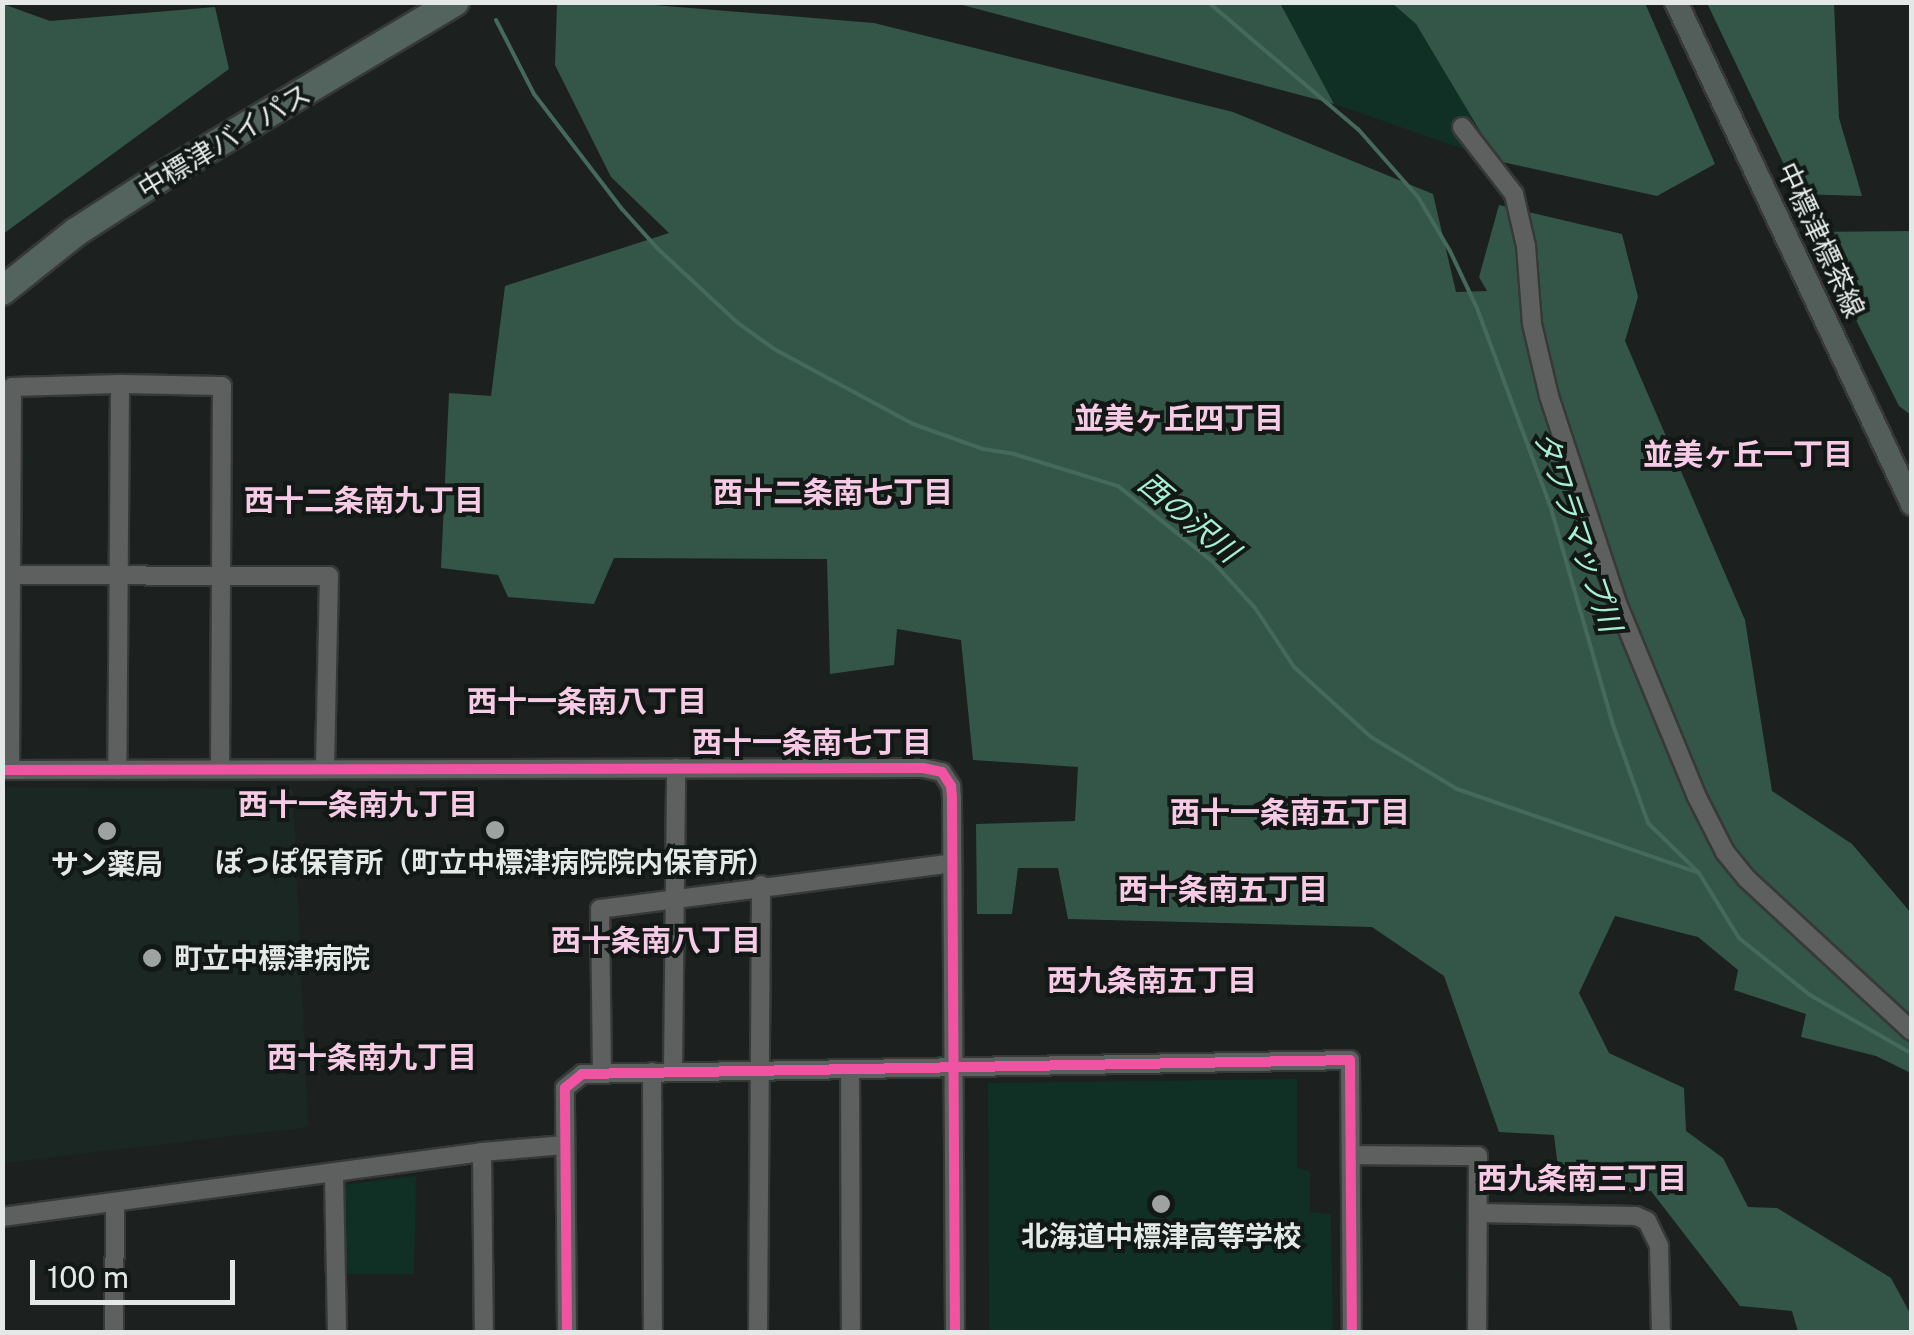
<!DOCTYPE html>
<html>
<head>
<meta charset="utf-8">
<style>
	body { margin:0 }
	#map { position:relative; width:1914px; height:1335px; overflow:hidden; background:#1c201e; font-family:"Public Sans","Noto Sans JP",sans-serif }
	div>[style] { position:absolute }
	[style*='--x'] { left:calc(var(--x)*1px); top:calc(var(--y)*1px); width:calc(var(--w)*1px); rotate:calc(var(--a)*1deg) }
	.built>* { inset:0; background:#1b2722 }
	.green>* { inset:0; background:#113025 }
	.forest>* { inset:0; background:#335648 }
	.stream>* { height:4px; margin:-2px; padding:0 2px; transform-origin:2px; border-radius:2px; background:#456a5b }
	.roads { filter:drop-shadow(2px 0 #373938) drop-shadow(-2px 0 #373938) drop-shadow(0 2px #373938) drop-shadow(0 -2px #373938) }
	.minor>* { height:18px; margin:-9px; padding:0 9px; transform-origin:9px; border-radius:9px; background:#5d605f }
	.major>* { height:22px; margin:-11px; padding:0 11px; transform-origin:11px; border-radius:11px; background:#535e5a }
	.highway>* { height:28px; margin:-14px; padding:0 14px; transform-origin:14px; border-radius:14px; background:#53635e }
	.cycleway>* { height:10px; margin:-5px; padding:0 5px; transform-origin:5px; border-radius:5px; background:#f153a3 }
	.dots>* { width:28px; height:28px; translate:-50% -50%; box-sizing:border-box; border:5px solid #121815; border-radius:50% }
	span { translate:-50% -50%; white-space:nowrap; text-align:center; line-height:1.15; -webkit-text-stroke:8px #121815; paint-order:stroke }
	.street-label { font-size:28px; color:#e4e8e6 }
	.poi-label { font-size:28px; color:#e4e8e6; font-weight:700 }
	.left { translate:0 -50%; text-align:left }
	.neighbourhood-label { font-size:30px; color:#f7cbe6; font-weight:700 }
	.water-label { font-size:30px; color:#a7efd2; font-style:italic }
	.frame { position:absolute; inset:0; border:5px solid #e4e8e6; pointer-events:none }
	.scale { position:absolute; left:30px; top:1260px; width:205px; height:45px; box-sizing:border-box; border:5px solid #e4e8e6; border-top:0; padding-left:12px; font-size:30px; line-height:35px; white-space:nowrap; color:#e4e8e6; -webkit-text-stroke:8px #121815; paint-order:stroke }
</style>
</head>
<body>
<div id="map">
	<div class="built">
		<i style="clip-path:polygon(3px 787px,293px 789px,308px 1127px,3px 1163px)"></i>
	</div>
	<div class="green">
		<i style="clip-path:polygon(1280px 3px,1392px 3px,1416px 24px,1498px 161px,1334px 104px)"></i>
		<i style="clip-path:polygon(1297px 1079px,1297px 1168px,1310px 1171px,1310px 1212px,1331px 1214px,1333px 1332px,989px 1332px,988px 1083px)"></i>
		<i style="clip-path:polygon(416px 1176px,414px 1274px,345px 1274px,342px 1185px)"></i>
	</div>
	<div class="forest">
		<i style="clip-path:polygon(557px 3px,629px 3px,874px 23px,1233px 112px,1433px 194px,1456px 292px,1487px 291px,1479px 277px,1499px 205px,1622px 234px,1638px 297px,1625px 341px,1745px 620px,1772px 791px,1852px 844px,1911px 913px,1911px 1073px,1876px 1056px,1801px 1037px,1806px 1014px,1734px 990px,1738px 970px,1698px 937px,1615px 916px,1579px 993px,1609px 1053px,1684px 1088px,1686px 1131px,1723px 1158px,1748px 1207px,1777px 1208px,1891px 1278px,1911px 1315px,1911px 1332px,1798px 1332px,1792px 1311px,1740px 1306px,1651px 1191px,1561px 1193px,1554px 1135px,1499px 1132px,1444px 976px,1372px 927px,1068px 919px,1058px 868px,1018px 868px,1012px 914px,977px 914px,976px 824px,1075px 821px,1078px 767px,973px 760px,961px 640px,897px 629px,894px 665px,830px 674px,827px 559px,614px 558px,594px 604px,508px 597px,498px 575px,441px 568px,449px 393px,491px 396px,505px 286px,669px 233px,611px 177px,555px 65px)"></i>
		<i style="clip-path:polygon(955px 3px,1280px 3px,1334px 104px)"></i>
		<i style="clip-path:polygon(1392px 3px,1645px 3px,1715px 164px,1657px 196px,1498px 161px,1416px 24px)"></i>
		<i style="clip-path:polygon(1707px 3px,1834px 3px,1839px 118px,1862px 196px,1798px 194px)"></i>
		<i style="clip-path:polygon(3px 4px,50px 21px,215px 7px,229px 69px,3px 234px)"></i>
		<i style="clip-path:polygon(1911px 231px,1912px 231px,1911px 415px,1899px 406px,1812px 232px)"></i>
	</div>
	<div class="stream">
		<i style="--x:1208;--y:2;--w:197;--a:40.3"></i>
		<i style="--x:1358;--y:129;--w:91;--a:48.6"></i>
		<i style="--x:1418;--y:197;--w:63;--a:59.3"></i>
		<i style="--x:1450;--y:251;--w:63;--a:64.7"></i>
		<i style="--x:1477;--y:308;--w:210;--a:69.7"></i>
		<i style="--x:1550;--y:505;--w:229;--a:74"></i>
		<i style="--x:1613;--y:725;--w:104;--a:70.3"></i>
		<i style="--x:1648;--y:823;--w:71;--a:44.4"></i>
		<i style="--x:1699;--y:873;--w:76;--a:58.4"></i>
		<i style="--x:1739;--y:938;--w:91;--a:38.8"></i>
		<i style="--x:1810;--y:995;--w:118;--a:30"></i>
		<i style="--x:496;--y:20;--w:83;--a:62.8"></i>
		<i style="--x:534;--y:94;--w:145;--a:52.6"></i>
		<i style="--x:622;--y:209;--w:54;--a:48"></i>
		<i style="--x:658;--y:249;--w:109;--a:42.8"></i>
		<i style="--x:738;--y:323;--w:44;--a:35.8"></i>
		<i style="--x:774;--y:349;--w:158;--a:28.3"></i>
		<i style="--x:913;--y:424;--w:74;--a:19.7"></i>
		<i style="--x:983;--y:449;--w:31;--a:9"></i>
		<i style="--x:1014;--y:454;--w:109;--a:17.1"></i>
		<i style="--x:1118;--y:486;--w:120;--a:38.6"></i>
		<i style="--x:1212;--y:561;--w:64;--a:47.5"></i>
		<i style="--x:1255;--y:608;--w:71;--a:56.5"></i>
		<i style="--x:1294;--y:667;--w:104;--a:42.3"></i>
		<i style="--x:1371;--y:737;--w:100;--a:31.2"></i>
		<i style="--x:1457;--y:789;--w:256;--a:19.1"></i>
	</div>
	<div class="roads">
		<div class="minor">
			<i style="--x:1462;--y:127;--w:85;--a:52.2"></i>
			<i style="--x:1514;--y:194;--w:53;--a:77"></i>
			<i style="--x:1526;--y:246;--w:78;--a:85.6"></i>
			<i style="--x:1532;--y:324;--w:74;--a:76.7"></i>
			<i style="--x:1549;--y:396;--w:218;--a:71.8"></i>
			<i style="--x:1617;--y:603;--w:210;--a:67.6"></i>
			<i style="--x:1697;--y:797;--w:62;--a:63"></i>
			<i style="--x:1725;--y:852;--w:35;--a:51"></i>
			<i style="--x:1747;--y:879;--w:224;--a:42.7"></i>
			<i style="--x:120;--y:384;--w:102;--a:1.1"></i>
			<i style="--x:222;--y:386;--w:383;--a:90.3"></i>
			<i style="--x:2;--y:575;--w:327;--a:0.2"></i>
			<i style="--x:329;--y:576;--w:192;--a:91.2"></i>
			<i style="--x:2;--y:770;--w:921;--a:-0.12"></i>
			<i style="--x:923;--y:768;--w:19;--a:12"></i>
			<i style="--x:942;--y:772;--w:17;--a:57"></i>
			<i style="--x:951;--y:786;--w:12;--a:85"></i>
			<i style="--x:952;--y:798;--w:534;--a:89.68"></i>
			<i style="--x:10;--y:770;--w:383;--a:-89.7"></i>
			<i style="--x:12;--y:387;--w:108;--a:-1.6"></i>
			<i style="--x:120;--y:384;--w:386;--a:90.4"></i>
			<i style="--x:850;--y:1069;--w:263;--a:89.8"></i>
			<i style="--x:652;--y:1072;--w:260;--a:89.8"></i>
			<i style="--x:673;--y:1072;--w:304;--a:-89.4"></i>
			<i style="--x:602;--y:1073;--w:164;--a:-90.7"></i>
			<i style="--x:600;--y:909;--w:355;--a:-7.4"></i>
			<i style="--x:482;--y:1152;--w:180;--a:89.4"></i>
			<i style="--x:1352;--y:1155;--w:126;--a:0.5"></i>
			<i style="--x:1478;--y:1156;--w:176;--a:90.3"></i>
			<i style="--x:334;--y:1175;--w:157;--a:88.9"></i>
			<i style="--x:1478;--y:1213;--w:158;--a:1.1"></i>
			<i style="--x:1636;--y:1216;--w:12;--a:24"></i>
			<i style="--x:1647;--y:1221;--w:28;--a:64"></i>
			<i style="--x:1659;--y:1246;--w:86;--a:88.7"></i>
			<i style="--x:2;--y:1217;--w:484;--a:-7.7"></i>
			<i style="--x:482;--y:1152;--w:82;--a:-4.9"></i>
			<i style="--x:114;--y:1332;--w:129;--a:-89.6"></i>
			<i style="--x:567;--y:1332;--w:244;--a:-90.5"></i>
			<i style="--x:565;--y:1088;--w:22;--a:-39"></i>
			<i style="--x:582;--y:1074;--w:768;--a:-1.04"></i>
			<i style="--x:1350;--y:1060;--w:272;--a:89.6"></i>
			<i style="--x:758;--y:1332;--w:447;--a:-89.6"></i>
		</div>
		<div class="major">
			<i style="--x:1676;--y:2;--w:555;--a:64.82"></i>
		</div>
		<div class="highway">
			<i style="--x:2;--y:291;--w:95;--a:-38.6"></i>
			<i style="--x:76;--y:232;--w:101;--a:-32.9"></i>
			<i style="--x:161;--y:177;--w:342;--a:-30.8"></i>
		</div>
	</div>
	<div class="cycleway">
		<i style="--x:2;--y:770;--w:921;--a:-0.12"></i>
		<i style="--x:923;--y:768;--w:19;--a:12"></i>
		<i style="--x:942;--y:772;--w:17;--a:57"></i>
		<i style="--x:951;--y:786;--w:12;--a:85"></i>
		<i style="--x:952;--y:798;--w:534;--a:89.68"></i>
		<i style="--x:567;--y:1332;--w:244;--a:-90.5"></i>
		<i style="--x:565;--y:1088;--w:22;--a:-39"></i>
		<i style="--x:582;--y:1074;--w:768;--a:-1.04"></i>
		<i style="--x:1350;--y:1060;--w:272;--a:89.6"></i>
	</div>
	<div class="dots">
		<i style="left:495px;top:830px;background:#9ea2a0"></i>
		<i style="left:107px;top:831px;background:#9ea2a0"></i>
		<i style="left:152px;top:958px;background:#9ea2a0"></i>
		<i style="left:1161px;top:1204px;background:#9ea2a0"></i>
	</div>
	<div class="street-label">
		<span style="left:224px;top:141px;rotate:-31deg">中標津バイパス</span>
		<span style="left:1821px;top:240px;rotate:65deg">中標津標茶線</span>
	</div>
	<div class="poi-label">
		<span style="left:495px;top:862px">ぽっぽ保育所（町立中標津病院院内保育所）</span>
		<span style="left:107px;top:864px">サン薬局</span>
		<span class="left" style="left:174px;top:958px">町立中標津病院</span>
		<span style="left:1161px;top:1236px">北海道中標津高等学校</span>
	</div>
	<div class="neighbourhood-label">
		<span style="left:1179px;top:418px">並美ヶ丘四丁目</span>
		<span style="left:1748px;top:454px">並美ヶ丘一丁目</span>
		<span style="left:833px;top:492px">西十二条南七丁目</span>
		<span style="left:364px;top:500px">西十二条南九丁目</span>
		<span style="left:587px;top:701px">西十一条南八丁目</span>
		<span style="left:812px;top:742px">西十一条南七丁目</span>
		<span style="left:358px;top:804px">西十一条南九丁目</span>
		<span style="left:1290px;top:812px">西十一条南五丁目</span>
		<span style="left:1223px;top:889px">西十条南五丁目</span>
		<span style="left:656px;top:940px">西十条南八丁目</span>
		<span style="left:1152px;top:980px">西九条南五丁目</span>
		<span style="left:372px;top:1057px">西十条南九丁目</span>
		<span style="left:1582px;top:1178px">西九条南三丁目</span>
	</div>
	<div class="water-label">
		<span style="left:1189px;top:517px;rotate:40deg">西の沢川</span>
		<span style="left:1578px;top:531px;rotate:71deg">タワラマップ川</span>
	</div>
	<div class="frame"></div>
	<div class="scale">100 m</div>
</div>
</body>
</html>
